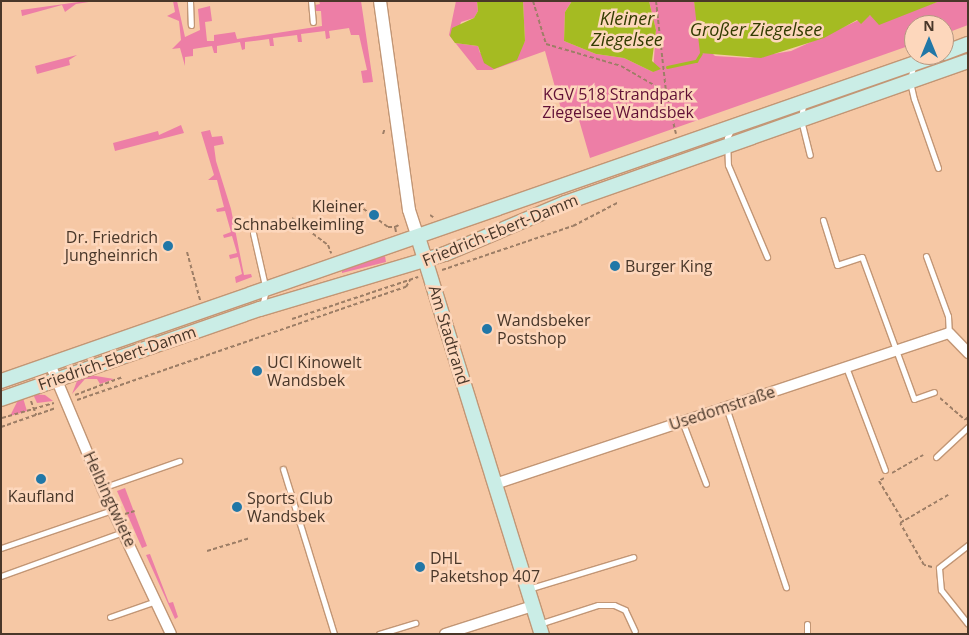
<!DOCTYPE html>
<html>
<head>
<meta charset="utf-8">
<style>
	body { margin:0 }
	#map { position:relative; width:969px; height:635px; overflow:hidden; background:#f6c8a5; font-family:"Open Sans",sans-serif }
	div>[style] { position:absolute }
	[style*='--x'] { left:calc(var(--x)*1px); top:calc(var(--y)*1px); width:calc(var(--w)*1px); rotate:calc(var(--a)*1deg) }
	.green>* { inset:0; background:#ed7ea6 }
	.water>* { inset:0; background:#a5bb22 }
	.stream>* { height:3px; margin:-1.5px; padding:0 1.5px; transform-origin:1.5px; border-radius:1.5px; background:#a5bb22 }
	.path>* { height:2px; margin-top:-1px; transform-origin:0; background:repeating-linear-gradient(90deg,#9d7e66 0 4px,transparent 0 6.5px) }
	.roads { filter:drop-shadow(1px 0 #c29675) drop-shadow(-1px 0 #c29675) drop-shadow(0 1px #c29675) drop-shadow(0 -1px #c29675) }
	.service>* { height:5px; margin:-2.5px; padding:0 2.5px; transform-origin:2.5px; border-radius:2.5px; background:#fff }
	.minor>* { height:10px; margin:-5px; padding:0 5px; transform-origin:5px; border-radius:5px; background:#fff }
	.tertiary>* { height:12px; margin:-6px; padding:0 6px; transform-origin:6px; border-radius:6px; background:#fff }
	.secondary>* { height:14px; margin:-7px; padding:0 7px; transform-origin:7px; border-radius:7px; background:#caede6 }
	.dots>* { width:14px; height:14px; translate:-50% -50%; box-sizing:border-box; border:2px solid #fdd7bc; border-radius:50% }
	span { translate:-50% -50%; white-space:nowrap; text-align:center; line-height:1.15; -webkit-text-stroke:5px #fdd7bc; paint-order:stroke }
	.park-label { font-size:16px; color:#611036 }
	.poi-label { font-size:16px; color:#493729 }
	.right { translate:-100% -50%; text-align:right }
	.left { translate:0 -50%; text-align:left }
	.street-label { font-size:16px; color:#493729 }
	.water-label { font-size:18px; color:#333c00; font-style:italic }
	.frame { position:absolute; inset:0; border:2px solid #493729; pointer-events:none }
	.north { position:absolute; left:904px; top:15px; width:50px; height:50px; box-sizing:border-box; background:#fdd7bc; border:1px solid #b59781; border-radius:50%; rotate:0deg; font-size:14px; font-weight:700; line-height:20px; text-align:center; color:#493729 }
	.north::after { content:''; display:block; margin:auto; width:18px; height:22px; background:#2177a7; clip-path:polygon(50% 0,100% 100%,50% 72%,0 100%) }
</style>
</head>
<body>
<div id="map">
	<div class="green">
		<i style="clip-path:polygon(86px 1px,95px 1px,76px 4px,65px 12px,62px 5px,22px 16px,21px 10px)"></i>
		<i style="clip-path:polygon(173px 1px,177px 1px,185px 37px,200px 30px,198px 9px,210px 6px,212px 21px,205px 22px,207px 41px,214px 41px,214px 35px,235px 32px,237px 39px,322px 26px,321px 11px,316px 11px,315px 5px,320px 4px,319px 1px,361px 1px,373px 82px,363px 83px,361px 71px,367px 70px,359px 35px,351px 35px,349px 28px,329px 31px,330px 38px,326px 39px,325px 31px,301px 34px,302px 42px,298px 42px,297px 35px,273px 38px,274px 46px,270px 46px,269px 39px,245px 42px,245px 49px,242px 50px,240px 42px,217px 46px,217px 53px,214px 53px,212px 46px,193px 49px,193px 56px,185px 57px,185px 66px,180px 48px,172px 49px,181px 40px,179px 21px,167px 16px,175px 12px)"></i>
		<i style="clip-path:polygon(456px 1px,477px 1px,478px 11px,474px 18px,461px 22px,455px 43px,478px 46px,480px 53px,525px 42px,523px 1px,572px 1px,565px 12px,564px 41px,596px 54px,624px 58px,653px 72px,656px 30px,649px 1px,694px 1px,699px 31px,696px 37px,715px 56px,748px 58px,791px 51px,870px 15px,888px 19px,940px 1px,968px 1px,968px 25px,944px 34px,944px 25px,914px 25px,914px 44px,590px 158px,577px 113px,563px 116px,545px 51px,492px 70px,477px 70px,449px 35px)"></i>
		<i style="clip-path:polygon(77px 55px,69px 60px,70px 65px,37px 74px,35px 66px)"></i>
		<i style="clip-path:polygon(181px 125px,184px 133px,115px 151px,113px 143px,158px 131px,159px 135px)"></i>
		<i style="clip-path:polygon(210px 130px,212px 137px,222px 136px,224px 144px,214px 146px,216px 161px,231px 209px,244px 275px,251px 274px,252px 277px,236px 283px,235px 277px,242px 274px,238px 257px,230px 259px,229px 255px,237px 253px,232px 236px,224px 238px,223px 235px,231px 232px,225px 211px,217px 212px,216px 209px,224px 207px,219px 188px,217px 180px,208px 180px,214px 175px,201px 132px)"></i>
		<i style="clip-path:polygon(385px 256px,386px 262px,342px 273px,342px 270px)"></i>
		<i style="clip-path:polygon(90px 375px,114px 379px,100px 384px,97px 379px,85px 379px,72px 394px,77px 381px)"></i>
		<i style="clip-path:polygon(33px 394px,45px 395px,53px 401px,37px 403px)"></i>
		<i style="clip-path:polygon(23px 398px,27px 411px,10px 416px,17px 402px)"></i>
		<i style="clip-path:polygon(125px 488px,147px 546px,142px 548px,117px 491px)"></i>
		<i style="clip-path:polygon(150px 554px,169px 603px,173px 602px,178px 617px,175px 619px,146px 555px)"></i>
	</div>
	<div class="water">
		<i style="clip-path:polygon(477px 1px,523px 1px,525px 41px,517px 60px,494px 69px,484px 63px,478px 46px,455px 43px,450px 36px,452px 28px,474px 18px,478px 11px)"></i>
		<i style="clip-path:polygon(572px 1px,649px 1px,656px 30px,652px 61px,661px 69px,653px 72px,624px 58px,596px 54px,564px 41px,565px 12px)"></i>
		<i style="clip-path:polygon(694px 1px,940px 1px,879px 25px,870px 15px,861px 24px,857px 20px,824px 38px,761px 58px,700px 53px)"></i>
	</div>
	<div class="stream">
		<i style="--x:667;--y:67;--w:30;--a:-12"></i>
		<i style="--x:696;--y:61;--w:9;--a:-58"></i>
	</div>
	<div class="path">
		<i style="--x:533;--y:1;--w:45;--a:73.2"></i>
		<i style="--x:546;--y:44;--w:78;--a:16.3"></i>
		<i style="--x:621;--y:66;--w:52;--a:30"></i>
		<i style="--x:656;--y:1;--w:92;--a:83.7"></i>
		<i style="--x:666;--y:92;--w:43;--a:76.6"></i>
		<i style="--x:383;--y:134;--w:6;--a:-72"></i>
		<i style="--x:353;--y:201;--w:44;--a:36.6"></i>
		<i style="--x:388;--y:227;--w:7;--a:0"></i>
		<i style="--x:430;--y:215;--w:4;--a:34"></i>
		<i style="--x:292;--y:218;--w:45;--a:36.9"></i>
		<i style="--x:328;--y:245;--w:9;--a:69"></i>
		<i style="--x:396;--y:232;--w:5;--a:-101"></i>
		<i style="--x:395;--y:227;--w:4;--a:-27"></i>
		<i style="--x:187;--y:252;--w:50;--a:74.8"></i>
		<i style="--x:442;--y:270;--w:138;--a:-18.6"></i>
		<i style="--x:573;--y:226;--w:50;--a:-27.6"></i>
		<i style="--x:292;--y:319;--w:133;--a:-18.4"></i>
		<i style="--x:75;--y:395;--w:51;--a:-20.6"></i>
		<i style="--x:940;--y:398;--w:33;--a:41"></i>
		<i style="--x:965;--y:420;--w:4;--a:-45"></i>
		<i style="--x:77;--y:400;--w:348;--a:-19"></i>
		<i style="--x:406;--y:287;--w:8;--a:-60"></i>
		<i style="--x:31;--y:401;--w:15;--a:70"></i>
		<i style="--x:2;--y:418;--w:54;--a:-16.1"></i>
		<i style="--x:1;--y:427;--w:58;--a:-19.1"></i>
		<i style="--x:892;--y:473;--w:36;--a:-30"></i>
		<i style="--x:884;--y:478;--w:6;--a:149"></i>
		<i style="--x:879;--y:481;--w:47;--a:59"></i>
		<i style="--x:125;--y:514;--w:10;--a:-17"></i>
		<i style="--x:207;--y:551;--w:45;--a:-16.8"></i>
		<i style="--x:932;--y:567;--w:8;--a:-166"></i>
		<i style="--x:924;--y:565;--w:48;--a:-119.7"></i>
		<i style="--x:900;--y:523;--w:56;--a:-30.3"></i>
	</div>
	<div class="roads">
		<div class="service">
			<i style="--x:190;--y:1;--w:24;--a:88"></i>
			<i style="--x:311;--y:1;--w:21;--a:85"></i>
			<i style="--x:913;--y:66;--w:16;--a:101"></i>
			<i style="--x:910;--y:82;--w:17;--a:77"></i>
			<i style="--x:914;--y:99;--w:73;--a:70.8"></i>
			<i style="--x:803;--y:105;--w:15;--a:98"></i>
			<i style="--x:801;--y:120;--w:36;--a:76"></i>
			<i style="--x:731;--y:130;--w:9;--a:117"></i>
			<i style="--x:727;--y:138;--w:27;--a:88"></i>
			<i style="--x:728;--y:165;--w:100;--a:67"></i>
			<i style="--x:823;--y:220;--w:47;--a:72.7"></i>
			<i style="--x:837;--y:265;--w:26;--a:-18"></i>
			<i style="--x:862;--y:257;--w:151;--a:69.9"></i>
			<i style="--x:914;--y:399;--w:21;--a:-19"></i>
			<i style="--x:253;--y:233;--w:58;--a:77.2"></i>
			<i style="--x:266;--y:290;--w:16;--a:104"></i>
			<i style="--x:926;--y:256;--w:64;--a:69.9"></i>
			<i style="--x:948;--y:316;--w:17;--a:87"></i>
			<i style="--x:846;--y:367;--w:110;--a:69.3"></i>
			<i style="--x:726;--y:407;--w:190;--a:71.6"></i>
			<i style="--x:682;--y:421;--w:67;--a:69.1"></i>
			<i style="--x:936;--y:457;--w:44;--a:-43.2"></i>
			<i style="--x:283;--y:469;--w:173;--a:72.8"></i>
			<i style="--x:102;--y:488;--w:82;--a:-19.3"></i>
			<i style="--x:968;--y:545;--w:37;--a:142"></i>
			<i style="--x:939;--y:568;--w:22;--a:85"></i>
			<i style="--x:941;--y:590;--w:43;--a:51.5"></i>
			<i style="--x:1;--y:548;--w:117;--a:-18.9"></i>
			<i style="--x:1;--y:576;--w:130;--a:-19.8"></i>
			<i style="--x:528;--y:589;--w:110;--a:-16.9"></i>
			<i style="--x:110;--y:617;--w:49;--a:-19.2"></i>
			<i style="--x:539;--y:624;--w:62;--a:-17.9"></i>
			<i style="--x:598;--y:605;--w:16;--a:0"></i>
			<i style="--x:614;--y:605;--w:12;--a:24"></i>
			<i style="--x:625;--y:610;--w:23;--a:65"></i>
			<i style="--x:807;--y:624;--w:10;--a:90"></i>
			<i style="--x:379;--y:634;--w:38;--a:-17"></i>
		</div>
		<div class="minor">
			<i style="--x:50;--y:364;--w:134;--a:67.2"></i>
			<i style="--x:102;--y:488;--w:161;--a:64.7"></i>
			<i style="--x:495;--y:484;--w:478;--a:-18.4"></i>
			<i style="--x:949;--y:333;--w:28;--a:46"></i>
			<i style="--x:445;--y:634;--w:92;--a:-17.7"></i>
		</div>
		<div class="tertiary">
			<i style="--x:380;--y:1;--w:211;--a:82.1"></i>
			<i style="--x:409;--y:210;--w:28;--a:72"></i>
		</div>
		<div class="secondary">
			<i style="--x:944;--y:53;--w:26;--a:-21"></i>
			<i style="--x:418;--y:237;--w:416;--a:72.7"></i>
			<i style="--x:1;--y:381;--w:992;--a:-19.18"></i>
			<i style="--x:1;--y:399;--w:274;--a:-19.2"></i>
			<i style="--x:260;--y:309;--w:193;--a:-16.6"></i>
			<i style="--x:445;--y:254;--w:130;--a:-23"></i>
			<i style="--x:565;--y:203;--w:427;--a:-19.4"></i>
		</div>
	</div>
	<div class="dots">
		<i style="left:374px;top:215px;background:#2177a7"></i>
		<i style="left:168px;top:246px;background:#2177a7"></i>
		<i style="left:615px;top:266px;background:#2177a7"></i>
		<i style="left:487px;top:329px;background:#2177a7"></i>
		<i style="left:257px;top:371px;background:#2177a7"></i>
		<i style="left:41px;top:479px;background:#2177a7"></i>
		<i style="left:237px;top:507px;background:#2177a7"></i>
		<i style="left:420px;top:567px;background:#2177a7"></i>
	</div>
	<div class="park-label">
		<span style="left:618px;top:103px">KGV 518 Strandpark<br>Ziegelsee Wandsbek</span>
	</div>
	<div class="poi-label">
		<span class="right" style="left:364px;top:215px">Kleiner<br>Schnabelkeimling</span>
		<span class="right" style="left:158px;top:246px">Dr. Friedrich<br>Jungheinrich</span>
		<span class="left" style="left:625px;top:266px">Burger King</span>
		<span class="left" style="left:497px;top:329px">Wandsbeker<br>Postshop</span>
		<span class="left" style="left:267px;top:371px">UCI Kinowelt<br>Wandsbek</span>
		<span style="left:41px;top:496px">Kaufland</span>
		<span class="left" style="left:247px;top:507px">Sports Club<br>Wandsbek</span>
		<span class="left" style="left:430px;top:567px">DHL<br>Paketshop 407</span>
	</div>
	<div class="street-label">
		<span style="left:500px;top:230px;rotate:-22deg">Friedrich-Ebert-Damm</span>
		<span style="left:449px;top:335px;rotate:73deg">Am Stadtrand</span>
		<span style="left:117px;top:358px;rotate:-19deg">Friedrich-Ebert-Damm</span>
		<span style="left:722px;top:408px;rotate:-18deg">Usedomstraße</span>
		<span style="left:110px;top:499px;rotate:65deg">Helbingtwiete</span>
	</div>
	<div class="water-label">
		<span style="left:627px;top:29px">Kleiner<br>Ziegelsee</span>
		<span style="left:756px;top:29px">Großer Ziegelsee</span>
	</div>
	<div class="frame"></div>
	<div class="north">N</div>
</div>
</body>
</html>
